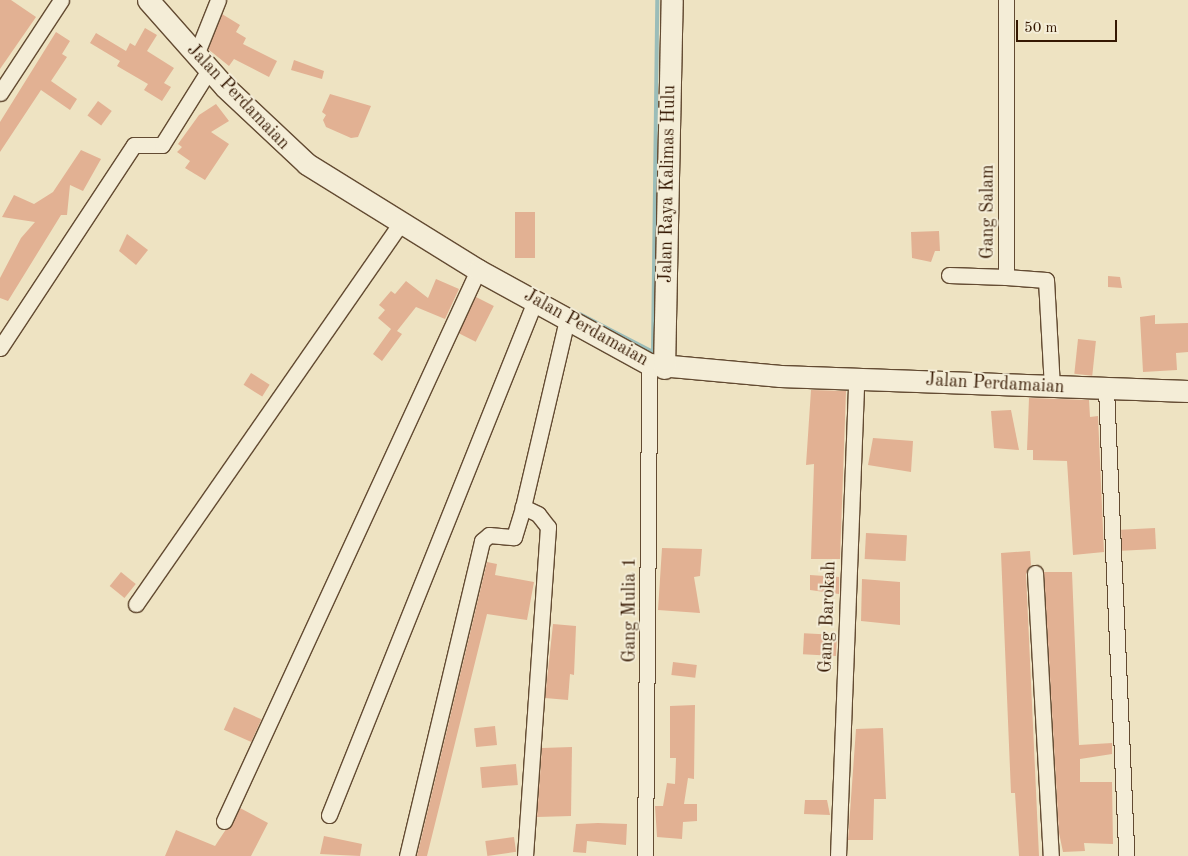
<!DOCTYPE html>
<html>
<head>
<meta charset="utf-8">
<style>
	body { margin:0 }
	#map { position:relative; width:1188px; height:856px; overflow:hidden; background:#eee3c2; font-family:"Old Standard TT",serif }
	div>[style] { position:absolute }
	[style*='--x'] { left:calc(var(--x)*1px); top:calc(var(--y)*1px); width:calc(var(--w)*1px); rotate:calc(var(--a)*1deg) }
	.stream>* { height:4px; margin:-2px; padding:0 2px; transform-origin:2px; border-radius:2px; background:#9bbdb9 }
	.building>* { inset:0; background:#e2b193; transform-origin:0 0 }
	.roads { filter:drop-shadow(1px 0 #634b32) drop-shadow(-1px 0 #634b32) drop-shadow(0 1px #634b32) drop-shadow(0 -1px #634b32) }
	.street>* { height:15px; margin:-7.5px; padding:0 7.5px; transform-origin:7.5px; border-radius:7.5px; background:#f4edd7 }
	.secondary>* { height:21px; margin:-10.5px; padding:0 10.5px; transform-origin:10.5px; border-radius:10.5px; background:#f4edd7 }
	span { translate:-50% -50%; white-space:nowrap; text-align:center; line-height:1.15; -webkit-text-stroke:4px #f4edd7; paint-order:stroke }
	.street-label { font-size:18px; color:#351802 }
	.scale { position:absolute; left:1016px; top:20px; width:101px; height:22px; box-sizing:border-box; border:2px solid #351802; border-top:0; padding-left:6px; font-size:15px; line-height:18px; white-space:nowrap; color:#351802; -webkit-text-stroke:4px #f4edd7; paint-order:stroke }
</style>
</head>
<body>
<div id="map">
	<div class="stream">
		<i style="--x:570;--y:309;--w:93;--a:27.4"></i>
		<i style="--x:653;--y:352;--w:352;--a:-89.3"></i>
	</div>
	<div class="building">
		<i style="clip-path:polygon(0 0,11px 0,36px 17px,0 69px)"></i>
		<i style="clip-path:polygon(222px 14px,240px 25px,236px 32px,246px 38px,243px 44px,277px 61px,269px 77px,234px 59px,229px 66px,208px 49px)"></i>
		<i style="clip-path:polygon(145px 28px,157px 35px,147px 51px,174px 68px,164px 83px,171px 87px,162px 101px,144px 90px,148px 84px,117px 66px,120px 61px,90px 43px,96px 33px,126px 51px,130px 43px,135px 46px)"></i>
		<i style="clip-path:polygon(56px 32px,70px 41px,62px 54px,67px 57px,51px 81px,77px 99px,70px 110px,41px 90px,0 152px,0 122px)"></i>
		<i style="clip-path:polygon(294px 60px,324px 71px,322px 79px,291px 70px)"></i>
		<i style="clip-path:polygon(330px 94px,371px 106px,358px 137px,351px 138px,326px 127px,323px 120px,326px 115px,322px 112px)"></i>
		<i style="left:98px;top:101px;width:17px;height:18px;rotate:36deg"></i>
		<i style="clip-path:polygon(216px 104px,229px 121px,211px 132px,229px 144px,205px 180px,185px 168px,190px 161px,177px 152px,182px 147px,178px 144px,199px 115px)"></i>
		<i style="clip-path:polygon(81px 150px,101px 159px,83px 191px,70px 185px,67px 215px,61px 215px,8px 301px,0 298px,0 278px,21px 238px,35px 222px,2px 217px,14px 195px,34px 204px,53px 192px)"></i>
		<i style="left:515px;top:212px;width:20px;height:46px"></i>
		<i style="clip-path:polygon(939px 231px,940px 251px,935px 251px,931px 262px,912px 258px,911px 232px)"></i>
		<i style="clip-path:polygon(127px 234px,148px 250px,136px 265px,119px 251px)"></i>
		<i style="clip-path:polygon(1108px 276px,1120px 277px,1122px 288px,1108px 287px)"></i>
		<i style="clip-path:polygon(436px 279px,459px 289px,445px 319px,416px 307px,397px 331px,402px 334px,382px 361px,373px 354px,391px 329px,378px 318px,385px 310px,379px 305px,391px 291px,395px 294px,406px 281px,428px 298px)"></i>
		<i style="left:476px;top:297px;width:20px;height:40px;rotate:27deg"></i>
		<i style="clip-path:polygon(1155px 315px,1155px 324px,1188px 323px,1188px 352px,1176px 353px,1177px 370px,1143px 372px,1140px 317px)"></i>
		<i style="left:1078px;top:339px;width:18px;height:35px;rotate:6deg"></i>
		<i style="left:251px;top:373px;width:22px;height:14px;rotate:32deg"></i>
		<i style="clip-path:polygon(811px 390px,846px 391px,840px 559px,811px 559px,814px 464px,806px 465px)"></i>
		<i style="clip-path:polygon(1029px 398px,1089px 400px,1090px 417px,1098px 416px,1104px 552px,1073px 555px,1067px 461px,1033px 460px,1033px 450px,1027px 450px)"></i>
		<i style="clip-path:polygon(1011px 410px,1019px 450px,994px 448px,991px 411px)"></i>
		<i style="clip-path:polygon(873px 438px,913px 441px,911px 472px,868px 465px)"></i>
		<i style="left:1155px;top:528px;width:21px;height:34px;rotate:87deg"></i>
		<i style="left:866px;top:533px;width:41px;height:26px;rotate:3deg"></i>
		<i style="clip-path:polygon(662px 548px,702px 549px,700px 576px,694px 577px,700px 613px,658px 610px)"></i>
		<i style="clip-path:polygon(1030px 551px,1031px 565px,1026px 574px,1039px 856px,1019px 856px,1015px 793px,1011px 793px,1001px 553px)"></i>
		<i style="clip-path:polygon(487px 562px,497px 564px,495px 575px,534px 582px,527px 620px,487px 614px,427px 856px,417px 856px)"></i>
		<i style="left:121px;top:572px;width:19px;height:18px;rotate:39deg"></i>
		<i style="clip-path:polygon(1044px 572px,1072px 572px,1079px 745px,1112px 743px,1112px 754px,1080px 759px,1080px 782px,1112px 782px,1113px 844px,1084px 843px,1085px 851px,1063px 852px,1059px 833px)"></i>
		<i style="clip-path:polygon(810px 575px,839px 577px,839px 594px,810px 590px)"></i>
		<i style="clip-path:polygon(862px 579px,900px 582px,900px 625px,861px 621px)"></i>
		<i style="clip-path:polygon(553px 624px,576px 626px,574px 675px,570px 674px,568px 700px,545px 698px)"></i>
		<i style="left:837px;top:635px;width:21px;height:33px;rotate:93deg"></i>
		<i style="left:673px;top:662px;width:24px;height:13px;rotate:7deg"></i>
		<i style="clip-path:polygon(695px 705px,694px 779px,688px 778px,684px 804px,697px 804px,697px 821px,683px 822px,682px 839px,657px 837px,655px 806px,663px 806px,667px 783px,675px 784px,676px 758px,670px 758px,670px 706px)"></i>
		<i style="left:234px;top:707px;width:30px;height:25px;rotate:24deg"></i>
		<i style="left:495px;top:726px;width:19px;height:21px;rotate:84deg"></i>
		<i style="clip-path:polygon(883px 728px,886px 799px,874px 799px,873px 840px,848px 840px,856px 729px)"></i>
		<i style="clip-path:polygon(572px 747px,571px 816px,537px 817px,542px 748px)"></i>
		<i style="left:516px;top:764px;width:21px;height:36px;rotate:85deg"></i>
		<i style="clip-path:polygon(805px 800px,827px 800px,830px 815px,804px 814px)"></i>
		<i style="clip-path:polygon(240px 808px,268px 823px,251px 856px,165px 856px,176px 830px,215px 846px)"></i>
		<i style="clip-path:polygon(598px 823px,627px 824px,626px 845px,587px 841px,586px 853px,573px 852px,576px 824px)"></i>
		<i style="clip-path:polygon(324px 836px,362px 844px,360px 856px,320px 854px)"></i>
		<i style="left:514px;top:837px;width:15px;height:29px;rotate:82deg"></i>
	</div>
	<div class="roads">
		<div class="street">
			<i style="--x:1006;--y:0;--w:277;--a:90"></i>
			<i style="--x:1006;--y:277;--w:40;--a:4.3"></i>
			<i style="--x:1046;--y:280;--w:107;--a:86.8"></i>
			<i style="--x:196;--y:55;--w:59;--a:-68.2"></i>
			<i style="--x:0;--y:93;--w:111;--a:-56.7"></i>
			<i style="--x:949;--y:275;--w:57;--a:2"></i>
			<i style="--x:0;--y:348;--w:243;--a:-56.6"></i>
			<i style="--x:134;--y:145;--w:28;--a:0"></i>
			<i style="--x:162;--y:145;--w:89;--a:-57.9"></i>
			<i style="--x:1106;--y:389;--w:467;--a:87.5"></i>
			<i style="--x:1035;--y:573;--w:283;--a:86.8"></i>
			<i style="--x:136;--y:604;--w:463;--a:-55.2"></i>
			<i style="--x:329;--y:815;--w:554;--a:-68.16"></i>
			<i style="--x:224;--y:821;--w:607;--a:-65.25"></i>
			<i style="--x:407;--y:856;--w:324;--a:-76.6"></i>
			<i style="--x:482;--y:541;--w:9;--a:-41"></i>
			<i style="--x:489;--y:535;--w:25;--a:5"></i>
			<i style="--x:514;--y:537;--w:31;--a:-73"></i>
			<i style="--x:525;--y:856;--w:330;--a:-86"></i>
			<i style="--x:548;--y:527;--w:16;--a:-128"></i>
			<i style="--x:538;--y:514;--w:17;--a:-155"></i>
			<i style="--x:523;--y:507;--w:193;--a:-76.8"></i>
			<i style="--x:645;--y:856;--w:492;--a:-89.5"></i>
			<i style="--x:838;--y:856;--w:477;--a:-87.8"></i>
		</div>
		<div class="secondary">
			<i style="--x:148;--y:0;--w:116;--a:48.5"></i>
			<i style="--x:225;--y:87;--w:112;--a:43.2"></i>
			<i style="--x:307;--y:164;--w:201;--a:31.8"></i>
			<i style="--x:478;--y:270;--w:195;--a:28.8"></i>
			<i style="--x:649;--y:364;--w:132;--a:5.2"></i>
			<i style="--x:780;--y:376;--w:408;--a:2.1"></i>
			<i style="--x:664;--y:368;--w:368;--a:-88.8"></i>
		</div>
	</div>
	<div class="street-label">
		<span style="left:238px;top:97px;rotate:46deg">Jalan Perdamaian</span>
		<span style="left:668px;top:184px;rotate:-89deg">Jalan Raya Kalimas Hulu</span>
		<span style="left:988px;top:212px;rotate:-90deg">Gang Salam</span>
		<span style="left:586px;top:328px;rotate:29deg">Jalan Perdamaian</span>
		<span style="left:995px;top:384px;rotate:3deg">Jalan Perdamaian</span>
		<span style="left:630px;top:610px;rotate:-90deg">Gang Mulia 1</span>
		<span style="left:828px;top:617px;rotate:-88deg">Gang Barokah</span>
	</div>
	<div class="scale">50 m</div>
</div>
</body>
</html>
